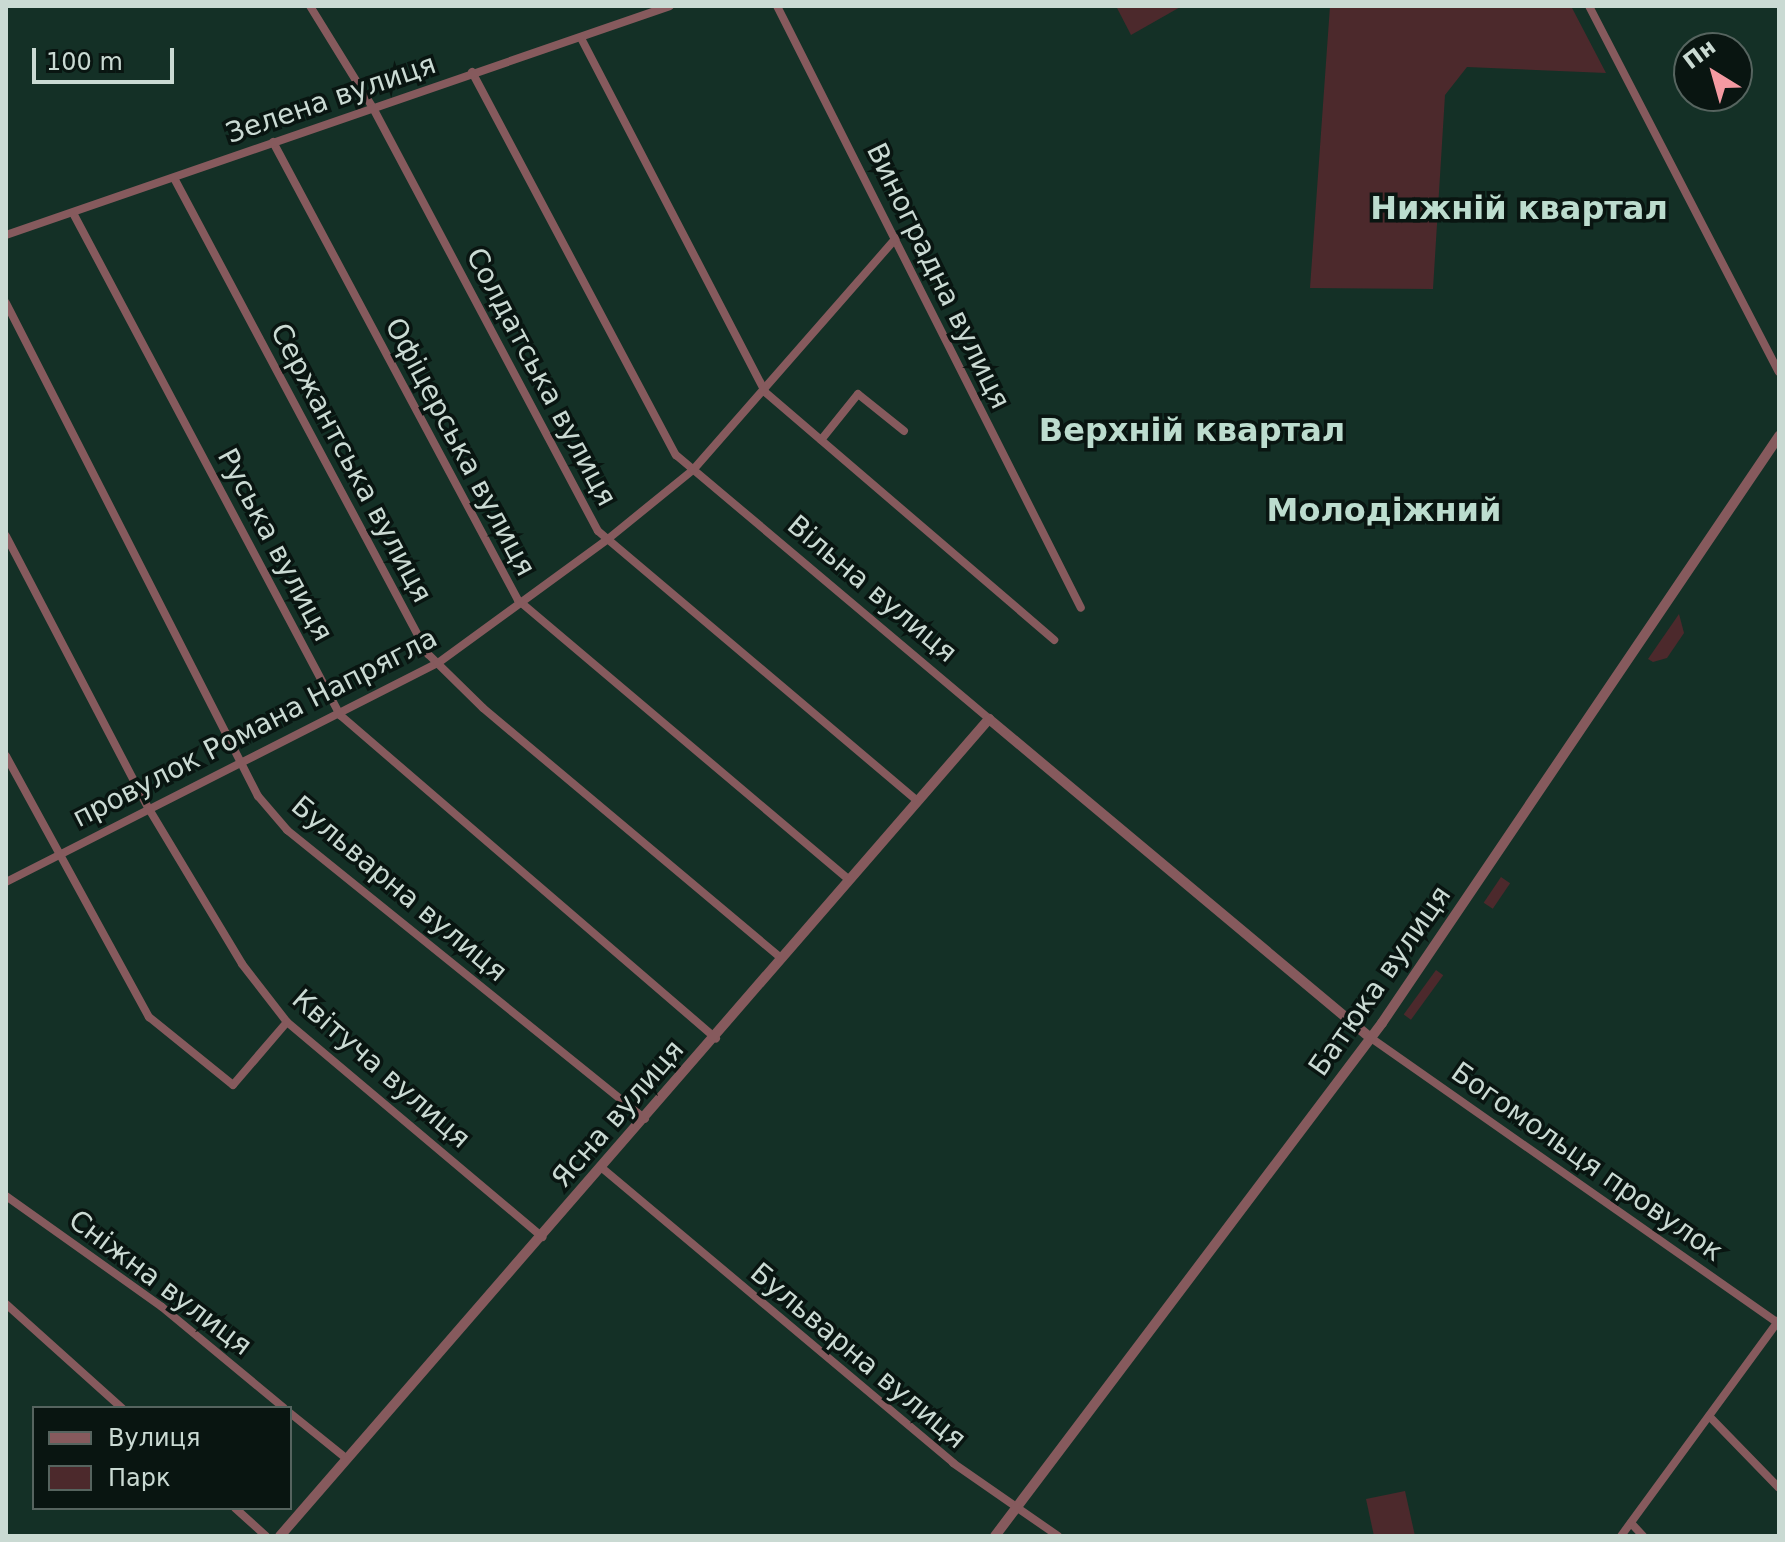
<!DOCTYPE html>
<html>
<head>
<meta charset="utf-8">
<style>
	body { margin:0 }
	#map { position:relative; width:1785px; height:1542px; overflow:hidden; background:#143026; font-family:"DejaVu Sans",sans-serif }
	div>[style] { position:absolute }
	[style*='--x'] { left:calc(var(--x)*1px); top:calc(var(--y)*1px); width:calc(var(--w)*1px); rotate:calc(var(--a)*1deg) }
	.green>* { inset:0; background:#4c292c; transform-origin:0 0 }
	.minor>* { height:8px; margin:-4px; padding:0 4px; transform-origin:4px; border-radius:4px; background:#865a5d }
	.tertiary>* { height:10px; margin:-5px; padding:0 5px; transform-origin:5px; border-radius:5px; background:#865a5d }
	span { translate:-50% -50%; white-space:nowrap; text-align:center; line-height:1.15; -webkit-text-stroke:7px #091511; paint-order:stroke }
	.street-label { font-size:28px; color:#cadad3 }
	.quarter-label { font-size:32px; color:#bcdcce; font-weight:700 }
	.frame { position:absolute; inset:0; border:8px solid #cadad3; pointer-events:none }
	.legend { position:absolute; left:32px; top:1406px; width:260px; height:104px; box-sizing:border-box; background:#091511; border:2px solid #56645f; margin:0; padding:10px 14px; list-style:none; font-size:24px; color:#cadad3 }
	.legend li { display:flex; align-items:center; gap:16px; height:40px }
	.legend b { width:40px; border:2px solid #56645f }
	.north { position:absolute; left:1673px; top:32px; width:80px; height:80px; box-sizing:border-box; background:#091511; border:2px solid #56645f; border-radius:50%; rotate:323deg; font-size:22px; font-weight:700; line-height:32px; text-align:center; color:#cadad3 }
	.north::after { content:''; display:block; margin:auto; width:28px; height:36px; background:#f49aa2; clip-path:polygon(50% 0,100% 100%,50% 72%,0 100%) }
	.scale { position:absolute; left:32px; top:48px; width:142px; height:36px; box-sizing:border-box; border:4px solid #cadad3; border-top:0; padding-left:10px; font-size:24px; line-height:28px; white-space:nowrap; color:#cadad3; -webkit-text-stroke:6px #091511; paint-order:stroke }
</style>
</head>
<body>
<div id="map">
	<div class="green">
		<i style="clip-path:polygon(1116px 6px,1182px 6px,1131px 35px)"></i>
		<i style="clip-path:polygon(1330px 6px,1571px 6px,1606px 73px,1467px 67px,1445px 95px,1433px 289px,1310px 288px)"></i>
		<i style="clip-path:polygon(1679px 614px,1684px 633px,1667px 658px,1653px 662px,1648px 659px)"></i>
		<i style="left:1501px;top:877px;width:11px;height:31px;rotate:34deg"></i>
		<i style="left:1436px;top:970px;width:9px;height:55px;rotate:36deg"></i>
		<i style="clip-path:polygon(1405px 1491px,1415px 1536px,1374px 1536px,1366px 1499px)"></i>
	</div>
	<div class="minor">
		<i style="--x:310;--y:6;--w:120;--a:58.3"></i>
		<i style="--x:373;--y:108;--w:479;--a:62"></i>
		<i style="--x:598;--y:531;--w:419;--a:40.2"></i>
		<i style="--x:777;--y:6;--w:674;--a:63.21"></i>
		<i style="--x:1589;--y:6;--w:412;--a:62.6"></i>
		<i style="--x:582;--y:40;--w:397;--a:62.5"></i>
		<i style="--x:765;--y:392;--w:381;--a:40.6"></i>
		<i style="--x:472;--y:72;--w:434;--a:62"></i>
		<i style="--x:676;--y:455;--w:409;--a:40.1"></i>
		<i style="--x:273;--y:142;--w:519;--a:61.86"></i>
		<i style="--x:518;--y:600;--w:434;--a:40.2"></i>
		<i style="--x:174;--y:178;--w:540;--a:61.92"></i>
		<i style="--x:428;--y:654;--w:77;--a:44.5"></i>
		<i style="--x:483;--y:708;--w:389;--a:40"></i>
		<i style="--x:73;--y:213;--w:569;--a:61.99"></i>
		<i style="--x:340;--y:715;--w:496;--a:40.7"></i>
		<i style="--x:6;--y:235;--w:702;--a:-19.03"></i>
		<i style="--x:6;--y:303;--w:554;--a:62.93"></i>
		<i style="--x:258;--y:796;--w:45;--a:49.5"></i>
		<i style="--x:287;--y:830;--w:460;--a:38.9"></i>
		<i style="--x:821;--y:440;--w:59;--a:-51.2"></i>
		<i style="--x:858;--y:394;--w:59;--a:38.8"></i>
		<i style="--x:6;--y:536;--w:308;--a:62.4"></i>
		<i style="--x:149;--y:809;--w:181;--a:59"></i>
		<i style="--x:242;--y:964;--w:73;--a:52.2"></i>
		<i style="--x:287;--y:1022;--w:334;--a:40.1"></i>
		<i style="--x:6;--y:756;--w:298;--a:61.3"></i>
		<i style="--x:149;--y:1017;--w:108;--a:39"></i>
		<i style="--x:233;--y:1085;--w:83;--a:-49.4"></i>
		<i style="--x:6;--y:882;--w:484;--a:-26.9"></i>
		<i style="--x:438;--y:663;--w:210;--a:-36.1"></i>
		<i style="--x:608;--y:539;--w:109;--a:-39.1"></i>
		<i style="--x:693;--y:470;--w:308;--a:-48.8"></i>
		<i style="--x:1371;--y:1038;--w:498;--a:35"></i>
		<i style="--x:602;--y:1168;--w:459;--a:40"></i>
		<i style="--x:953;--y:1463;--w:128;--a:34.8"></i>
		<i style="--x:6;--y:1196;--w:191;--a:35.4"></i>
		<i style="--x:162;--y:1307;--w:158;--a:39.6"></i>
		<i style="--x:6;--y:1304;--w:156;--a:41.9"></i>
		<i style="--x:290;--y:1413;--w:73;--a:38.9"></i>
		<i style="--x:1709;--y:1416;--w:100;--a:45.8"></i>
		<i style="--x:235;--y:1508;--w:42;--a:42.1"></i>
		<i style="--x:1631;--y:1523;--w:18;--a:47"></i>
		<i style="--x:1621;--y:1536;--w:268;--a:-53.8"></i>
	</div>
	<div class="tertiary">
		<i style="--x:280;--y:1536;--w:1082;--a:-49.05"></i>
		<i style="--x:989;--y:719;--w:498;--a:39.9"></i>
		<i style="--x:995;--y:1536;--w:643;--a:-52.97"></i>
		<i style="--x:1382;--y:1023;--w:709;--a:-55.93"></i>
	</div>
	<div class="street-label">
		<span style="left:331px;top:99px;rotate:-19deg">Зелена вулиця</span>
		<span style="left:938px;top:276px;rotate:64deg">Виноградна вулиця</span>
		<span style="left:541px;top:377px;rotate:62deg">Солдатська вулиця</span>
		<span style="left:460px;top:447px;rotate:62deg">Офіцерська вулиця</span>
		<span style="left:351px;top:463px;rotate:62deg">Сержантська вулиця</span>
		<span style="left:275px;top:545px;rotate:62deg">Руська вулиця</span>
		<span style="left:872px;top:589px;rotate:40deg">Вільна вулиця</span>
		<span style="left:255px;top:728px;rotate:-27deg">провулок Романа Напрягла</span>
		<span style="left:399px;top:889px;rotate:40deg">Бульварна вулиця</span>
		<span style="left:1380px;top:981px;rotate:-55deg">Батюка вулиця</span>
		<span style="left:381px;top:1069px;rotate:41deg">Квітуча вулиця</span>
		<span style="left:618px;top:1114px;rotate:-49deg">Ясна вулиця</span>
		<span style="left:1587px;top:1162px;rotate:35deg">Богомольця провулок</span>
		<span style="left:160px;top:1283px;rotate:37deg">Сніжна вулиця</span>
		<span style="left:858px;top:1356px;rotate:40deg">Бульварна вулиця</span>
	</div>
	<div class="quarter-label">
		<span style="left:1519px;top:208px">Нижній квартал</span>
		<span style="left:1192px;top:430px">Верхній квартал</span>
		<span style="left:1384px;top:510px">Молодіжний</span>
	</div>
	<div class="frame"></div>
	<ul class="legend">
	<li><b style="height:10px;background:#865a5d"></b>Вулиця</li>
	<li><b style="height:22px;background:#4c292c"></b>Парк</li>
	</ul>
	<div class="north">Пн</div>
	<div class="scale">100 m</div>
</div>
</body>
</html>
